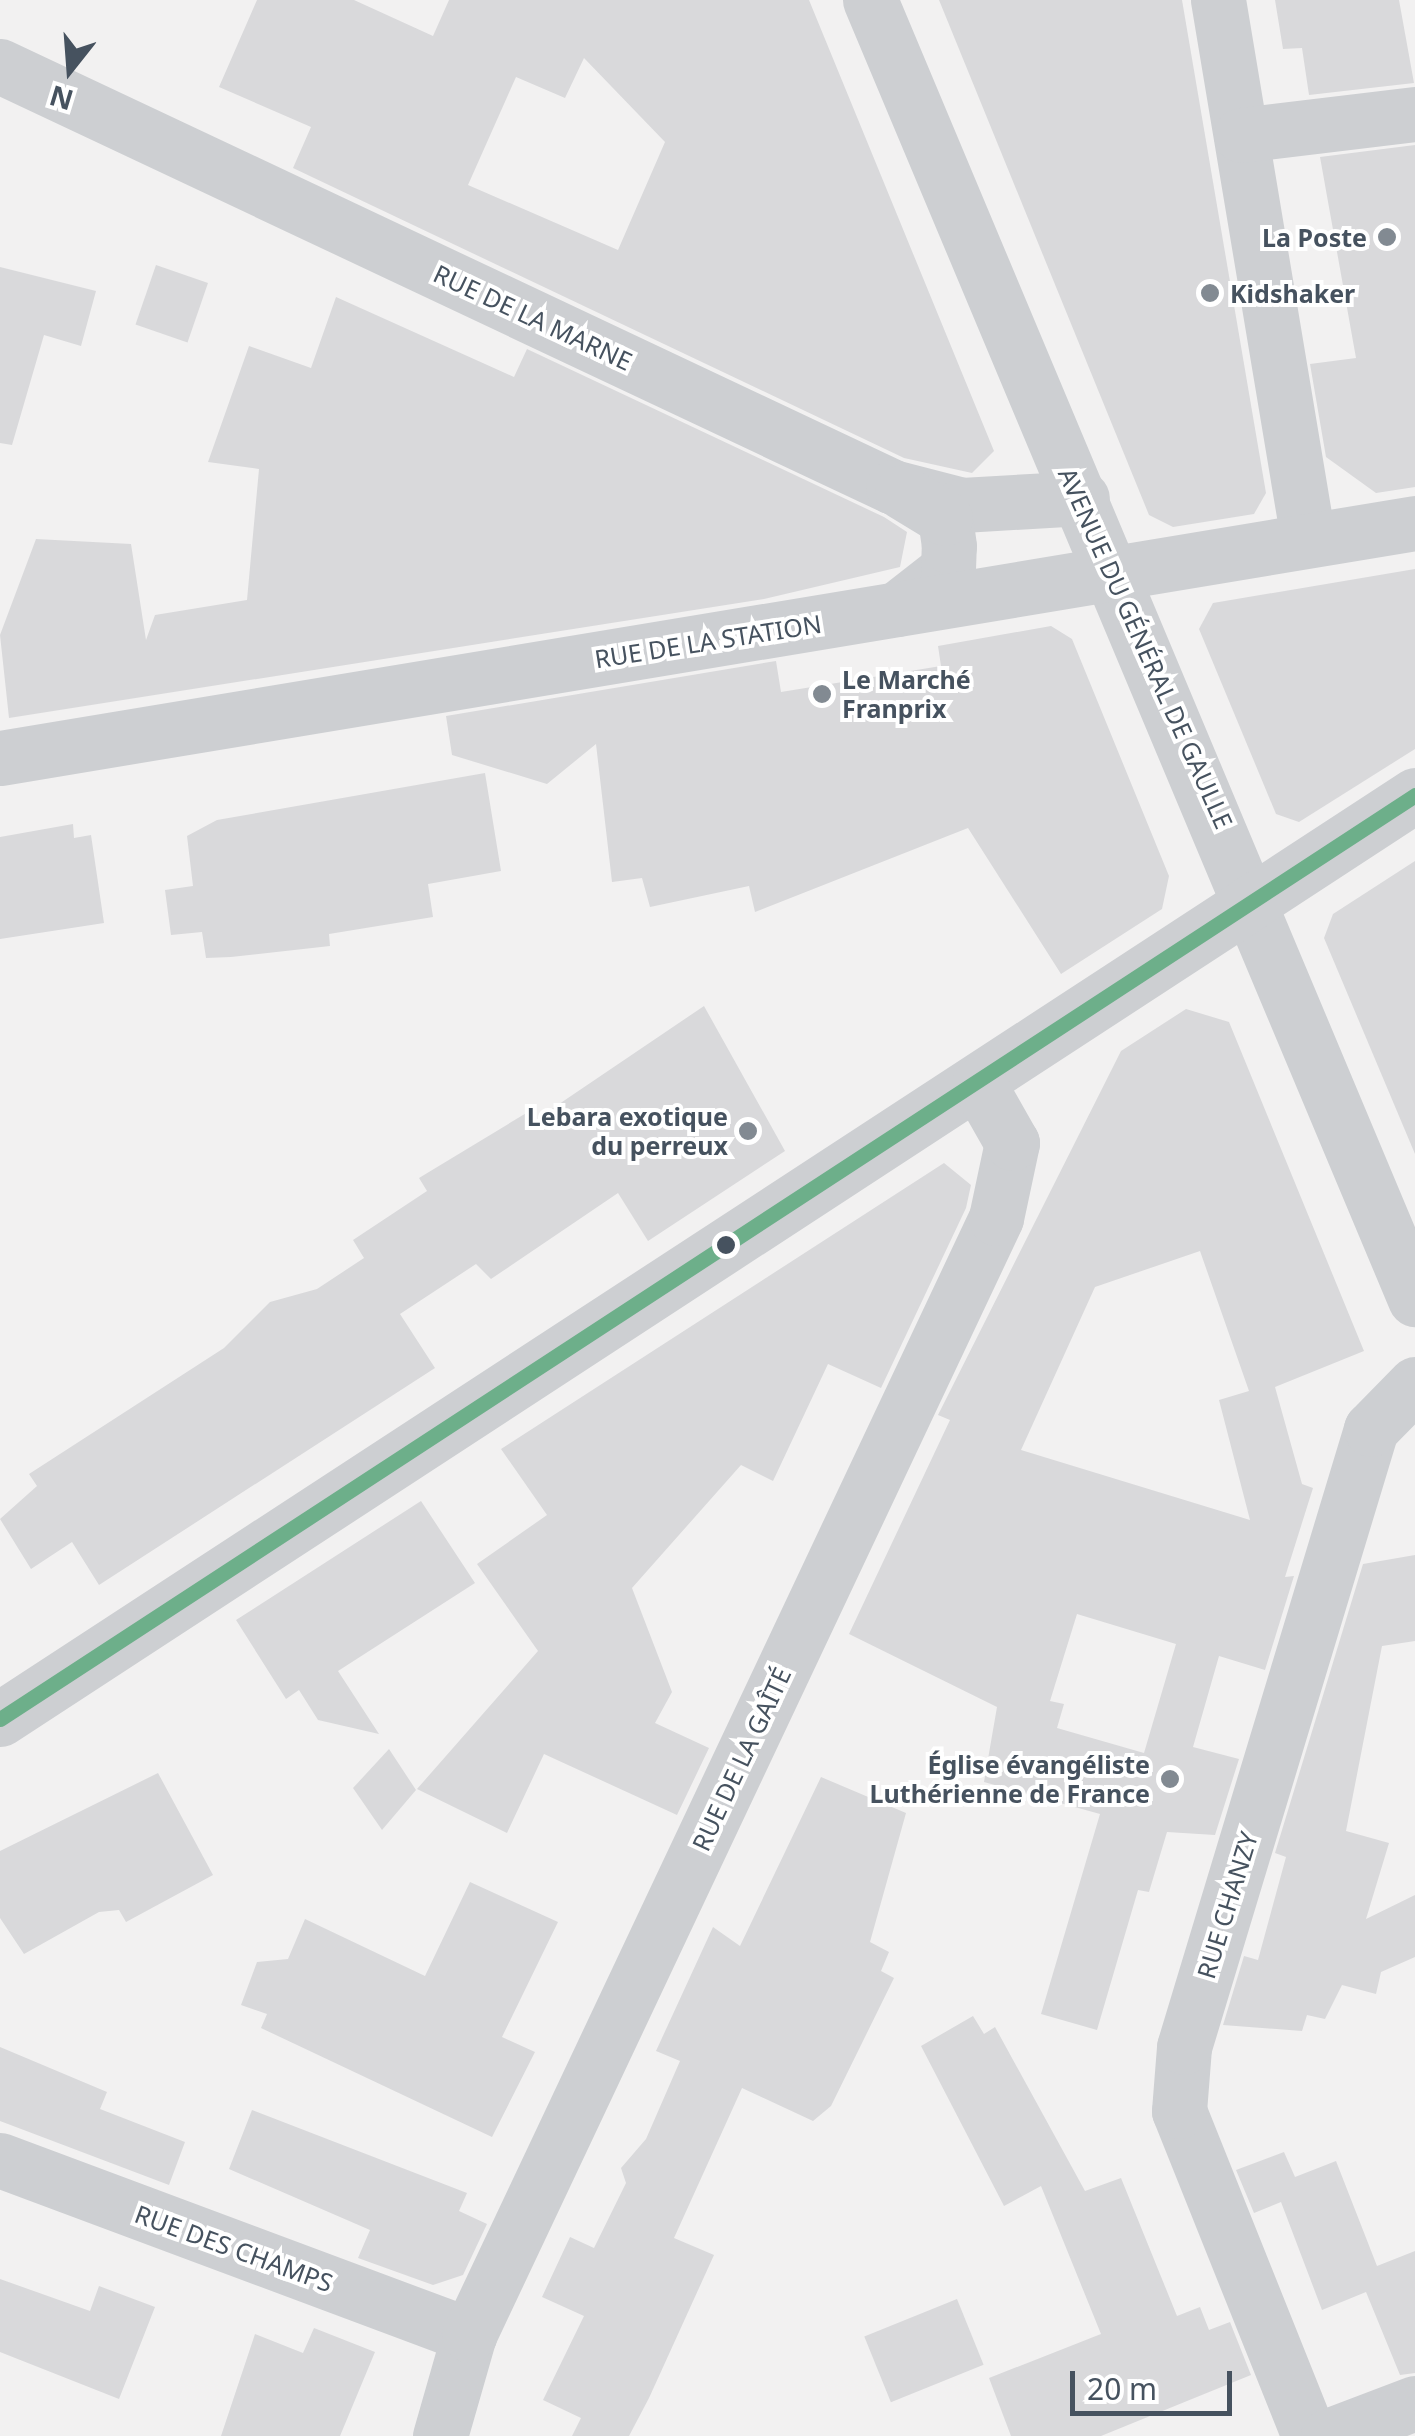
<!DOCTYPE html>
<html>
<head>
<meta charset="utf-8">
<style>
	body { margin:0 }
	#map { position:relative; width:1415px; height:2436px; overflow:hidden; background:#f2f1f1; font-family:"Noto Sans",sans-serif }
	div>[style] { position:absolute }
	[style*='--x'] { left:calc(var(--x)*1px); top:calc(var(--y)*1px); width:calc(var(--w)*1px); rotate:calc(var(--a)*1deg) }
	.building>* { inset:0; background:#d9d9db; transform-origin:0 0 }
	.minor>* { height:55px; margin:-27.5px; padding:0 27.5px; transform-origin:27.5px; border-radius:27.5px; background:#cdcfd2 }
	.bus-1>* { height:15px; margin:-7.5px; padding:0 7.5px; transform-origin:7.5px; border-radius:7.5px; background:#6daf8a }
	.dots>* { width:28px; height:28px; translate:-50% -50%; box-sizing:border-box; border:5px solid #fff; border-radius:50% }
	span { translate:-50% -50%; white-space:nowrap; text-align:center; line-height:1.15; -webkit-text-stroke:8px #fff; paint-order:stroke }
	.poi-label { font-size:25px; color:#46525f; font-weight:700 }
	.right { translate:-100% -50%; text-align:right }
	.left { translate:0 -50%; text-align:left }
	.street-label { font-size:25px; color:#46525f }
	.north { position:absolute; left:20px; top:20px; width:100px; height:100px; -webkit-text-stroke:8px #fff; paint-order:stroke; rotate:197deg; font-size:28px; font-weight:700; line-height:40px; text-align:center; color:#46525f }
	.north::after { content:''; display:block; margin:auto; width:35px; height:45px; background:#46525f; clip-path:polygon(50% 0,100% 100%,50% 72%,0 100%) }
	.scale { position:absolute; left:1070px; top:2371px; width:162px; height:45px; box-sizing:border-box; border:5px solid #46525f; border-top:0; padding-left:12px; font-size:30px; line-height:35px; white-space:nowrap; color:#46525f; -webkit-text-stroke:8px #fff; paint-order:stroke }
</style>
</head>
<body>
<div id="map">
	<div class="building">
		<i style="clip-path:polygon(evenodd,257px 0,354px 0,433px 36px,449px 0,809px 0,994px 451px,972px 473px,904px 458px,293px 168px,311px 127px,219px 87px,257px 0,584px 58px,665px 142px,618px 250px,468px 185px,516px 77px,565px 98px,584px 58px)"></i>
		<i style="clip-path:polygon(939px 0,1182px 0,1266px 493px,1254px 514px,1173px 527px,1149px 515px)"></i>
		<i style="clip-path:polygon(1275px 0,1399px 0,1414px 83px,1309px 95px,1302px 48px,1283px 49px)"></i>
		<i style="clip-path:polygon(1415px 145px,1415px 487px,1376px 493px,1326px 457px,1310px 364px,1356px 358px,1320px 157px)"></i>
		<i style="left:156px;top:265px;width:55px;height:63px;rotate:19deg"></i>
		<i style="clip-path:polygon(0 267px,96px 291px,81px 346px,44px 335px,12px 445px,0 443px)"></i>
		<i style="clip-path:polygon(336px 297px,514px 377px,527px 349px,884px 517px,907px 532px,900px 567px,764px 599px,9px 718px,0 635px,36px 539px,131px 544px,146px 640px,155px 615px,247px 600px,259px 469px,208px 462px,249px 346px,311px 368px)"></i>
		<i style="clip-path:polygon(1415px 569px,1415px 749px,1299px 822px,1276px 814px,1199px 629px,1213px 603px)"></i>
		<i style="clip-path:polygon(1051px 626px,1072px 639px,1169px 876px,1162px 909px,1061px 974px,968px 828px,755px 912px,749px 886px,650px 907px,642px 878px,612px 882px,596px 744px,547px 784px,452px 755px,446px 716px,776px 661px,781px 692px,941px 666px,938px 646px)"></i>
		<i style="clip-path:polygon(485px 773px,501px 871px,428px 884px,433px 917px,329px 934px,330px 946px,231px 957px,206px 958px,202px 932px,171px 935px,165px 890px,193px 886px,187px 836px,217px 820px)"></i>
		<i style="clip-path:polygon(73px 824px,74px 838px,91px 835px,104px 923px,0 939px,0 837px)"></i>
		<i style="clip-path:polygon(1415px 861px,1415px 1154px,1324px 938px,1333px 914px)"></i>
		<i style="clip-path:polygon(704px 1006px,785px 1151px,648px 1241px,618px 1193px,491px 1279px,476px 1264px,400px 1314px,435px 1368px,99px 1585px,72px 1542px,31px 1569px,0 1519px,37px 1486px,29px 1474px,224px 1348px,270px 1302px,317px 1289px,364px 1258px,353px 1240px,427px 1191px,419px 1178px,528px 1112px,534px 1121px)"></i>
		<i style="clip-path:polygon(evenodd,1186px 1009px,1229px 1022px,1364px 1351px,1275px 1387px,1302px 1484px,1313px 1488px,1285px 1577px,1294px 1576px,1265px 1670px,1219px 1656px,1193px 1747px,1239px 1759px,1215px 1835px,1167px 1832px,1149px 1892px,1138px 1890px,1097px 2030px,1041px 2014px,1100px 1814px,984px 1782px,997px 1707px,849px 1634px,950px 1420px,938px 1415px,1121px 1051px,1186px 1009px,1200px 1251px,1249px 1391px,1219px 1400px,1250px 1520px,1021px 1450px,1095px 1287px,1200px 1251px,1186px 1009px,1077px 1614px,1176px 1644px,1144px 1753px,1057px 1728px,1064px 1704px,1050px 1701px,1077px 1614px)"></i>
		<i style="clip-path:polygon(944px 1163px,971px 1185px,966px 1208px,881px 1388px,828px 1364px,773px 1481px,741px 1465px,632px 1588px,672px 1692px,655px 1723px,709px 1748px,677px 1815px,544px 1754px,507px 1833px,417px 1789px,538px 1651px,477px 1564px,547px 1515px,501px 1449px)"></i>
		<i style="clip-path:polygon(421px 1501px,475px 1583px,338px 1671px,379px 1734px,318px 1720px,299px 1690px,286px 1699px,236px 1620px)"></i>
		<i style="clip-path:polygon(1415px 1555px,1415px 1641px,1382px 1646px,1346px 1831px,1389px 1843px,1366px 1919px,1415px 1895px,1415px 1957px,1381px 1972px,1376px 1994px,1342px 1985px,1325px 2019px,1307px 2015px,1302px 2031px,1223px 2025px,1244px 1956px,1258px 1960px,1286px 1857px,1275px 1853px,1363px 1564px)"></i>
		<i style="clip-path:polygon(389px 1749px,416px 1790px,382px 1830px,353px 1788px)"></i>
		<i style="clip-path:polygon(158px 1773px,213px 1875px,126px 1922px,119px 1910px,99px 1912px,24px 1954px,0 1918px,0 1851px)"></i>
		<i style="clip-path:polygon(821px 1777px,906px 1813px,870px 1942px,889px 1952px,881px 1971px,894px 1978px,831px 2106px,813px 2121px,742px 2088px,674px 2238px,714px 2255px,649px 2398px,629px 2436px,572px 2436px,581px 2418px,543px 2400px,584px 2316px,542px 2297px,570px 2237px,594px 2248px,626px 2183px,621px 2168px,646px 2139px,680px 2061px,656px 2051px,713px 1927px,740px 1946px)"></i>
		<i style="clip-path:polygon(470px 1882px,558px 1922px,502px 2037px,535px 2052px,492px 2137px,261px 2028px,267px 2014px,241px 2005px,257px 1962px,288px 1959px,305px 1919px,425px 1976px)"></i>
		<i style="clip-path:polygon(973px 2016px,984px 2034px,995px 2027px,1085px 2191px,1121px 2178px,1177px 2316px,1200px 2307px,1209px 2330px,1230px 2322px,1251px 2375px,1101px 2436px,1011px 2436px,989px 2378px,1101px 2334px,1041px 2186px,1004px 2206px,921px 2046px)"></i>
		<i style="clip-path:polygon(0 2047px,107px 2092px,100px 2109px,185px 2142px,169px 2185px,0 2121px)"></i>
		<i style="clip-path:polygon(252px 2110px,467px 2193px,459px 2211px,487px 2224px,463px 2275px,433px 2285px,358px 2258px,370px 2230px,229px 2169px)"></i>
		<i style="clip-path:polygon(1284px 2152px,1295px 2177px,1336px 2161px,1377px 2266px,1415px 2251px,1415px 2373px,1400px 2375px,1366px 2292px,1322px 2310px,1281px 2202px,1254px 2213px,1236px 2170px)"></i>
		<i style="clip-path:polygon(0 2279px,90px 2311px,99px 2286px,155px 2307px,119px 2399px,0 2352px)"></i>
		<i style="left:957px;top:2299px;width:71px;height:100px;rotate:68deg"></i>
		<i style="clip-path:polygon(314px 2328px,375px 2352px,340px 2436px,221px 2436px,255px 2334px,303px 2353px)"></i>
	</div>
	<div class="minor">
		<i style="--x:870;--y:0;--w:1409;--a:67.24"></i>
		<i style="--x:1218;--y:0;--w:546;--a:80.52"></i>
		<i style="--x:0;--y:66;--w:987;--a:25.24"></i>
		<i style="--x:893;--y:487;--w:71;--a:14.6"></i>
		<i style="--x:962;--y:505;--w:120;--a:-3.3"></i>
		<i style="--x:1241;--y:135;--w:175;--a:-6.9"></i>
		<i style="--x:897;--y:609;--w:65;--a:-38.1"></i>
		<i style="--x:948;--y:569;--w:23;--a:-88"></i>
		<i style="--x:949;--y:546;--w:28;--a:-98"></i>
		<i style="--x:945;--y:518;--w:50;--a:-148.8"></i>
		<i style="--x:0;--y:758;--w:1434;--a:-9.43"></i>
		<i style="--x:0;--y:1719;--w:1690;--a:-33.14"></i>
		<i style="--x:0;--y:2160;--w:501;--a:20.46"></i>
		<i style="--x:440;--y:2436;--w:105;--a:-74"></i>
		<i style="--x:469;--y:2335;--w:1235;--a:-64.74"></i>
		<i style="--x:996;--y:1218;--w:77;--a:-78"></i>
		<i style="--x:1012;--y:1143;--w:67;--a:-119.6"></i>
		<i style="--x:1309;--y:2436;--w:350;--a:-111.8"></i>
		<i style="--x:1179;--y:2111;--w:64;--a:-85.5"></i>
		<i style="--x:1184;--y:2047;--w:646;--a:-73.16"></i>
		<i style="--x:1371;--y:1429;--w:63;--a:-45.6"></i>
		<i style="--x:1328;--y:2436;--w:93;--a:-20.8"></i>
	</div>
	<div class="bus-1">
		<i style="--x:0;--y:1719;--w:1690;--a:-33.14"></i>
	</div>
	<div class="dots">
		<i style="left:1387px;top:237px;background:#828a92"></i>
		<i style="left:1210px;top:293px;background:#828a92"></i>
		<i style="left:822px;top:694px;background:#828a92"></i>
		<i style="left:748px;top:1131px;background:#828a92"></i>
		<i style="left:726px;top:1245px;background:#46525f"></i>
		<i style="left:1170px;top:1779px;background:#828a92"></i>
	</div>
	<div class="poi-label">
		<span class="right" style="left:1367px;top:237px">La Poste</span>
		<span class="left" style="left:1230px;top:293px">Kidshaker</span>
		<span class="left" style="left:842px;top:694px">Le Marché<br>Franprix</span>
		<span class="right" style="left:728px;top:1131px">Lebara exotique<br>du perreux</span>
		<span class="right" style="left:1150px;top:1779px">Église évangéliste<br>Luthérienne de France</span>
	</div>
	<div class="street-label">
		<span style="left:533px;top:317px;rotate:25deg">RUE DE LA MARNE</span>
		<span style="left:708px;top:641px;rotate:-9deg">RUE DE LA STATION</span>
		<span style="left:1146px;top:648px;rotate:66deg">AVENUE DU GÉNÉRAL DE GAULLE</span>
		<span style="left:741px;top:1759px;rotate:-65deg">RUE DE LA GAÎTÉ</span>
		<span style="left:1227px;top:1905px;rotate:-73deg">RUE CHANZY</span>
		<span style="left:234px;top:2248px;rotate:20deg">RUE DES CHAMPS</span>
	</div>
	<div class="north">N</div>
	<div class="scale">20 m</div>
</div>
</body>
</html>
